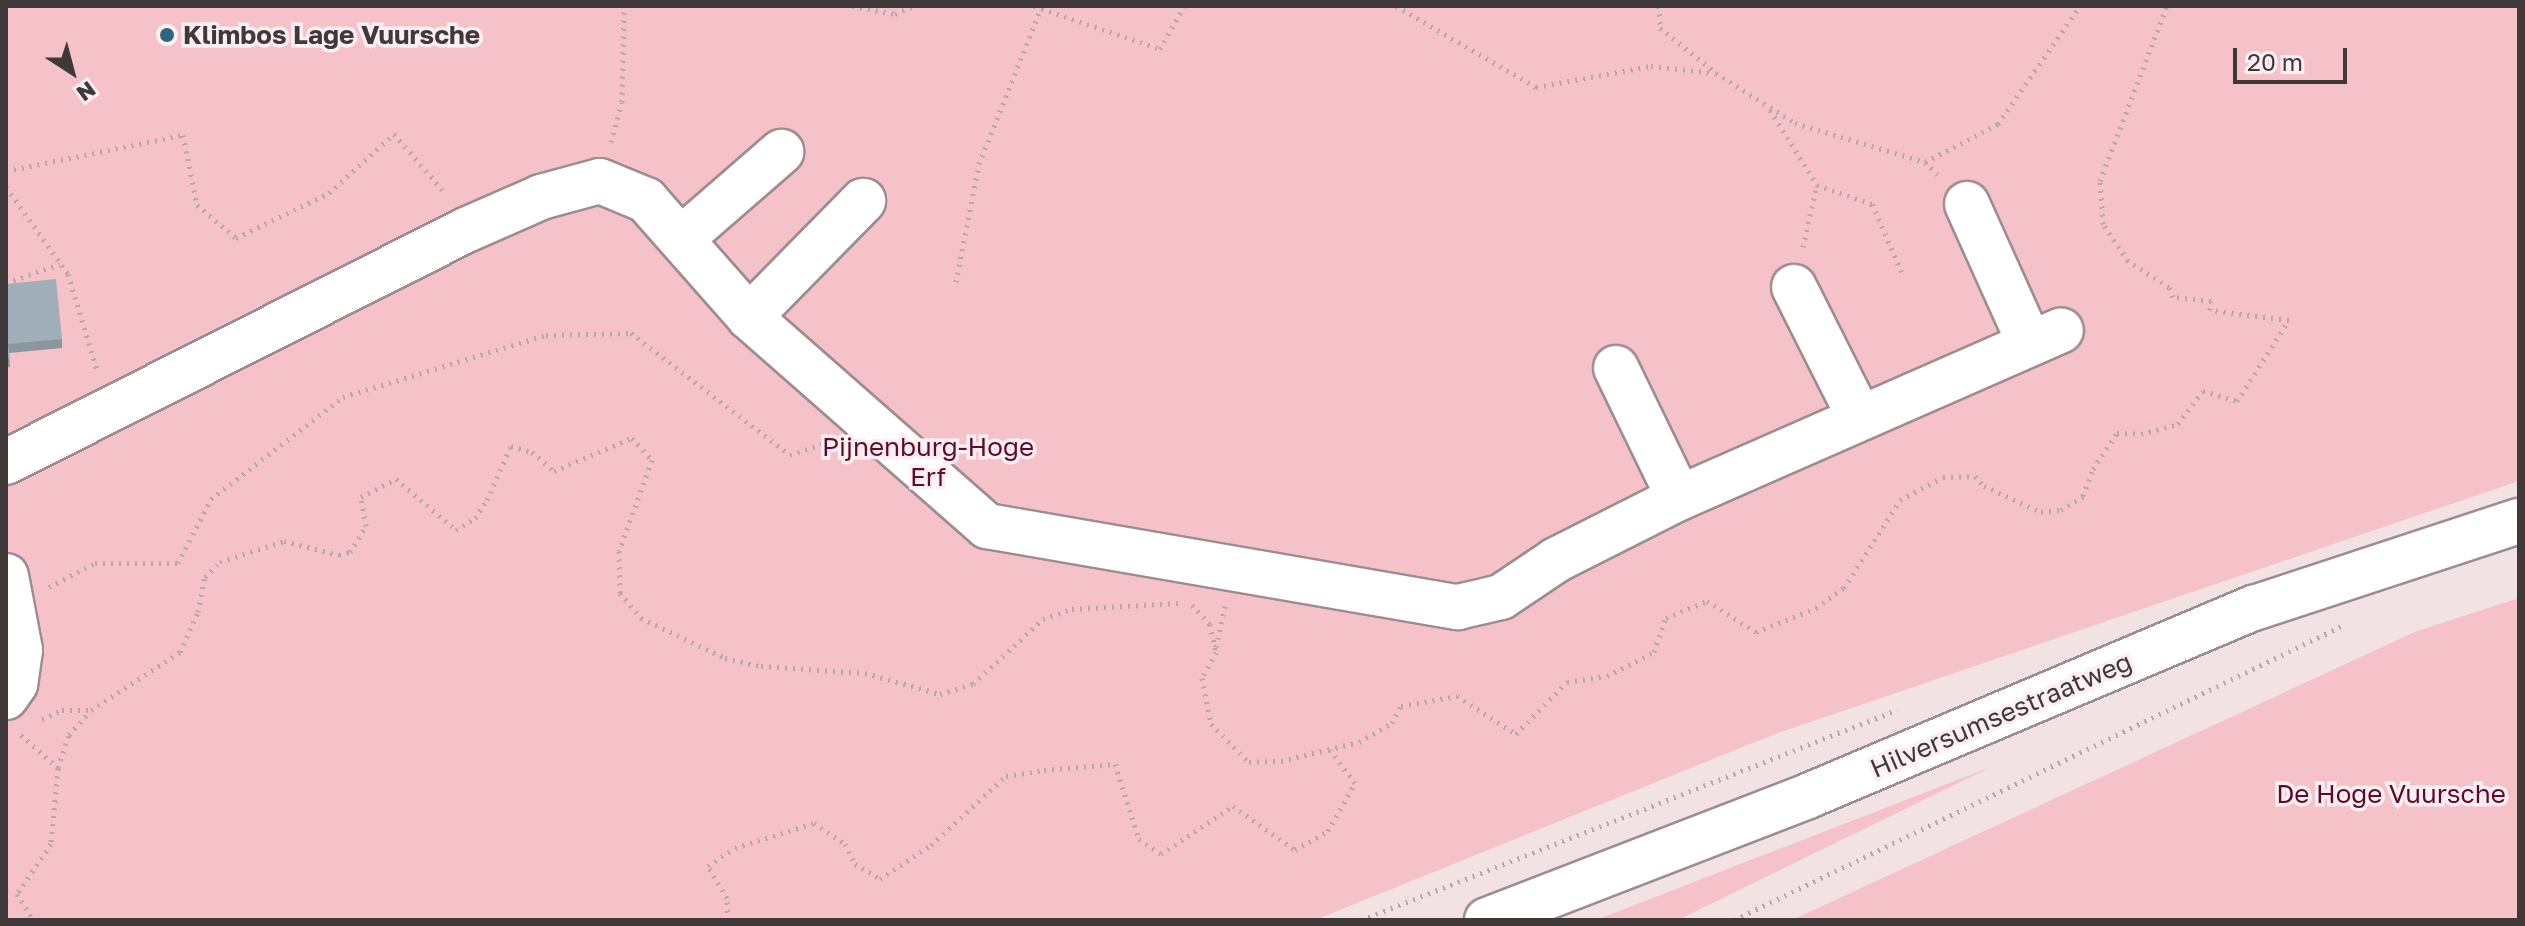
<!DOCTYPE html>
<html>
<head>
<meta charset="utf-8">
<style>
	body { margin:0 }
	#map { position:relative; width:2525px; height:926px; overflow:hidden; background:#f3e2e4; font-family:"Golos Text",sans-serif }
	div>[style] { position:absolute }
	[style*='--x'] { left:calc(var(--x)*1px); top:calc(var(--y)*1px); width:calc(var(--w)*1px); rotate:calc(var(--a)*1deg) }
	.green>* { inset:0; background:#f6c2ca }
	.path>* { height:5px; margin-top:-2.5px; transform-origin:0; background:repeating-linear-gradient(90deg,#b6a8aa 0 2px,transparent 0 8px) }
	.roads { filter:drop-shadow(2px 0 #9e8d8f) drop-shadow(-2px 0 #9e8d8f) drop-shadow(0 2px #9e8d8f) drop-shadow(0 -2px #9e8d8f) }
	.minor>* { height:44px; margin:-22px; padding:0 22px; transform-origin:22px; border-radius:22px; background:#fff }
	.major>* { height:44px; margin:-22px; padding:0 22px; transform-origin:22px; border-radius:22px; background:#fff }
	.wall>* { inset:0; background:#8a979e }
	.building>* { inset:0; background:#a1b0b8 }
	.dots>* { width:22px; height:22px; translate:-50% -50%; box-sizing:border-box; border:4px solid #fef0f2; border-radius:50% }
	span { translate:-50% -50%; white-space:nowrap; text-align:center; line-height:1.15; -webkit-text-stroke:7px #fef0f2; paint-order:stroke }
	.poi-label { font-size:26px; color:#40393a; font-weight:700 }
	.left { translate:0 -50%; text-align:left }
	.park-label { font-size:26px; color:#620927 }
	.street-label { font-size:26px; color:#40393a }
	.frame { position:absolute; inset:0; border:8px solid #40393a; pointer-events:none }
	.north { position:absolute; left:32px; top:32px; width:80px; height:80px; -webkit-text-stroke:6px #fef0f2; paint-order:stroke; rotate:144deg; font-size:22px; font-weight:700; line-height:32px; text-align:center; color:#40393a }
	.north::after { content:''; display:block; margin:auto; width:28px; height:36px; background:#40393a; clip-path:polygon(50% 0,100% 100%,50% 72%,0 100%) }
	.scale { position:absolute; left:2233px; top:48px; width:114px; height:36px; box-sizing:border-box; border:4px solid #40393a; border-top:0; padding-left:10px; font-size:24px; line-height:28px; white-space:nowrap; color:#40393a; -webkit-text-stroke:6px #fef0f2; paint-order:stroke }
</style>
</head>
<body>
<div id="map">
	<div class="green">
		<i style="clip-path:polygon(6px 6px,2519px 6px,2519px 481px,1775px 734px,1315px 920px,6px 920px)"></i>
		<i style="clip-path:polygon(2519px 598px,2519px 920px,1792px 920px,2417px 631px)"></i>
		<i style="clip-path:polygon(1993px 766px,1678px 920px,1596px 920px)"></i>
	</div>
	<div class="path">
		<i style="--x:852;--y:6;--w:44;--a:10.5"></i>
		<i style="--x:895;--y:14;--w:20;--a:-24"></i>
		<i style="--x:1034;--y:6;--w:133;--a:18.8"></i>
		<i style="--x:1160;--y:49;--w:49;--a:-60.8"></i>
		<i style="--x:1396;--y:6;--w:162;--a:30.1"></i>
		<i style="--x:1536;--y:87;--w:117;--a:-10.3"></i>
		<i style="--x:1651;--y:66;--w:65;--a:6.1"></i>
		<i style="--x:1716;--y:73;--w:93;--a:32.3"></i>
		<i style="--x:1795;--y:123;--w:136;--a:16.7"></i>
		<i style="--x:1925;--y:162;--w:21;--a:45"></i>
		<i style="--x:1659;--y:6;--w:22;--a:87"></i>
		<i style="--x:1660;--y:28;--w:69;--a:38.5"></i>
		<i style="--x:1770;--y:110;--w:89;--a:57.9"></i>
		<i style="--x:1817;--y:185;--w:58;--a:19.1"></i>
		<i style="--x:1872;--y:204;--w:77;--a:66.4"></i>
		<i style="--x:611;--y:142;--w:41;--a:-74.6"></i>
		<i style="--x:622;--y:102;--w:96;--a:-88.8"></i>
		<i style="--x:1925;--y:162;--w:82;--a:-27.5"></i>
		<i style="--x:1998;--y:124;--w:144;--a:-55.2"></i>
		<i style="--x:6;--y:171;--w:181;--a:-11.5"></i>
		<i style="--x:183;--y:135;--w:71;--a:78.7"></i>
		<i style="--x:197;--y:205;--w:51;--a:40.2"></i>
		<i style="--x:236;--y:238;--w:103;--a:-25.8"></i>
		<i style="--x:329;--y:193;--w:88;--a:-42.2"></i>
		<i style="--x:394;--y:134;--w:79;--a:49.1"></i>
		<i style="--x:6;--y:187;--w:107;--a:54.5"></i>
		<i style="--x:68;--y:274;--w:100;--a:73.2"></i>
		<i style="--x:1803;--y:247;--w:64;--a:-77.3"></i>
		<i style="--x:956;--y:282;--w:120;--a:-79"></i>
		<i style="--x:979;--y:164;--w:170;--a:-68.3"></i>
		<i style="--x:6;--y:283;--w:57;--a:-19.4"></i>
		<i style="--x:49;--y:587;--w:52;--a:-27.6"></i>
		<i style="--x:95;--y:563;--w:83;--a:0"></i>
		<i style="--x:178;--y:563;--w:72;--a:-62.7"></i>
		<i style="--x:211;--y:499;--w:167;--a:-37.7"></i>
		<i style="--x:343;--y:397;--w:212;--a:-17"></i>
		<i style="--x:546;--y:335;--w:85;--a:-1.3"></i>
		<i style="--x:631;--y:333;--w:200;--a:37.5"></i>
		<i style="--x:790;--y:455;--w:42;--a:-19.3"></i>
		<i style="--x:1192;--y:605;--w:26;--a:47"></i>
		<i style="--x:1210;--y:624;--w:29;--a:78"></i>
		<i style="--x:1216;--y:652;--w:30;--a:118"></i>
		<i style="--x:1202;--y:678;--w:47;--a:78.9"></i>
		<i style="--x:1211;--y:724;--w:54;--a:45"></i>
		<i style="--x:1249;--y:762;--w:32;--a:-2"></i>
		<i style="--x:1281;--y:761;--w:80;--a:-13.7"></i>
		<i style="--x:1359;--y:742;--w:38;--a:-30"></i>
		<i style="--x:1392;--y:723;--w:19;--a:-62"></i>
		<i style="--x:1401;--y:706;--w:57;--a:-10.1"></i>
		<i style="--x:1457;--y:696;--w:70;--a:32.8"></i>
		<i style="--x:1516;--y:734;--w:73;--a:-45.6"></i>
		<i style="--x:1567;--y:682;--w:40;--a:-8.5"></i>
		<i style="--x:1607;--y:676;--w:53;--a:-27.1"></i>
		<i style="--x:1654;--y:652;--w:36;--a:-71"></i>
		<i style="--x:1666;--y:618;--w:44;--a:-22.5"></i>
		<i style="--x:1707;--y:601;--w:58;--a:32.3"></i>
		<i style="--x:1756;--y:632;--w:65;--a:-21.8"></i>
		<i style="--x:1816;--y:608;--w:34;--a:-36"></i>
		<i style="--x:1844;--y:588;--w:104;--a:-57.5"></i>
		<i style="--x:1900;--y:500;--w:49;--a:-28.1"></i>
		<i style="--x:1943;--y:477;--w:32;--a:-2"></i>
		<i style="--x:1975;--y:476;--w:13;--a:48"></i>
		<i style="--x:1984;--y:486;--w:63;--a:24.5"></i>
		<i style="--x:2041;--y:512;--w:20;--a:-6"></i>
		<i style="--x:2061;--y:510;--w:26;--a:-32"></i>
		<i style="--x:2083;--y:496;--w:29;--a:-70"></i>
		<i style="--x:2093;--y:469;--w:43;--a:-56.3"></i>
		<i style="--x:2117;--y:433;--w:24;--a:2"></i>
		<i style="--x:2141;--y:434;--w:38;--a:-15"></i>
		<i style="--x:2178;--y:424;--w:41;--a:-52.9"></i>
		<i style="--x:2203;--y:391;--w:35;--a:16"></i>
		<i style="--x:2237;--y:401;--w:96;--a:-57.3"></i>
		<i style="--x:2289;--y:320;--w:80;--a:-172.8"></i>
		<i style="--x:2210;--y:310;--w:9;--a:-84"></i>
		<i style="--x:2211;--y:301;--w:38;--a:-174"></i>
		<i style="--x:2173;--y:297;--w:11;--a:-112"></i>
		<i style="--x:2169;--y:287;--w:49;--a:-147.6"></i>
		<i style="--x:2128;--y:261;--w:45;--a:-124"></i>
		<i style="--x:2103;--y:224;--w:43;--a:-94"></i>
		<i style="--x:2100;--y:181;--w:187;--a:-69.1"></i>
		<i style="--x:1216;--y:647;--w:42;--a:-77.6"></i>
		<i style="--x:42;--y:719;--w:22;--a:-24"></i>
		<i style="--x:62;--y:710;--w:29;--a:0"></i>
		<i style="--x:91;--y:710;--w:106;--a:-33.1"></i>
		<i style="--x:180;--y:652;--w:44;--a:-65.8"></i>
		<i style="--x:198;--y:612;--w:36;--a:-79"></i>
		<i style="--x:205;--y:577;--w:21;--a:-45"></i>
		<i style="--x:220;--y:562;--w:67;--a:-18.2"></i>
		<i style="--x:284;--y:541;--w:57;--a:14.3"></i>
		<i style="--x:339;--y:555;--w:11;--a:-15"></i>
		<i style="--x:350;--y:552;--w:31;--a:-58"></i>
		<i style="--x:366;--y:526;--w:29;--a:-100"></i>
		<i style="--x:361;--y:497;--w:39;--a:-27"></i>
		<i style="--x:396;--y:479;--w:79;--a:40.4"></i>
		<i style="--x:456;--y:530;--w:22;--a:-32"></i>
		<i style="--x:475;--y:518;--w:22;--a:-56"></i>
		<i style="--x:487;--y:500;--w:59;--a:-66"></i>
		<i style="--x:511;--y:446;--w:22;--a:16"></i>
		<i style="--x:532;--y:452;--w:29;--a:41"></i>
		<i style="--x:554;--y:471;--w:85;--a:-22.9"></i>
		<i style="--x:632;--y:438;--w:30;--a:48"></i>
		<i style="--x:652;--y:460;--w:97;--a:109.9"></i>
		<i style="--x:619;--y:551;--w:42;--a:88.6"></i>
		<i style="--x:620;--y:593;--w:33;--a:50"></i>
		<i style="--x:641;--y:618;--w:93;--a:25.5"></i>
		<i style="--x:725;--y:658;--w:37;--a:13"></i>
		<i style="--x:761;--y:666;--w:104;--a:3.9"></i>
		<i style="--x:865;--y:673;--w:78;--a:15.6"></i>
		<i style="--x:940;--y:694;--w:34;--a:-17"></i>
		<i style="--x:973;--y:684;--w:96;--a:-42.9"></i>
		<i style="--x:1043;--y:619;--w:31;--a:-19"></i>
		<i style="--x:1072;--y:609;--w:106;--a:-3.2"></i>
		<i style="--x:21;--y:735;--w:50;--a:41.7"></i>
		<i style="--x:58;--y:768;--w:76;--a:95.3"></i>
		<i style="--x:51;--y:844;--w:60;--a:124.2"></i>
		<i style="--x:17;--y:894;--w:31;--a:58"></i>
		<i style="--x:58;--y:768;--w:35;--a:-72"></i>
		<i style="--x:69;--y:735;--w:32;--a:-49"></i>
		<i style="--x:728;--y:920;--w:22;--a:-93"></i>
		<i style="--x:727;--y:898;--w:37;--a:-121"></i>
		<i style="--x:708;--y:866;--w:32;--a:-34"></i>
		<i style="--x:735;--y:848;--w:83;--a:-17.6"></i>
		<i style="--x:814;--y:823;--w:37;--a:34"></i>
		<i style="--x:845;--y:844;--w:22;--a:63"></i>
		<i style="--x:855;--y:864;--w:29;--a:31"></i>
		<i style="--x:880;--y:879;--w:61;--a:-33.7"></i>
		<i style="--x:931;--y:845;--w:102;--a:-42.6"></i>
		<i style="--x:1006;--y:776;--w:38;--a:-9"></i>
		<i style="--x:1044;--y:770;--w:71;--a:-4.8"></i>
		<i style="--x:1115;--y:764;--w:79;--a:72.3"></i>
		<i style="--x:1139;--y:839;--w:27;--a:34"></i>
		<i style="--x:1161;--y:854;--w:87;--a:-33.7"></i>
		<i style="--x:1233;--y:806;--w:76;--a:35.4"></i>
		<i style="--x:1295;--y:850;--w:38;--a:-30"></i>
		<i style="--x:1328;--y:831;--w:55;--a:-60.6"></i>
		<i style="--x:1355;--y:783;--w:41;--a:-127.1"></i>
		<i style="--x:1361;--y:920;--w:576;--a:-21.39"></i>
		<i style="--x:1734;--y:920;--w:675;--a:-25.81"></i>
	</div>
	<div class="roads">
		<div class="minor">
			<i style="--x:1967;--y:204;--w:151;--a:65.8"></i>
			<i style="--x:681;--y:239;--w:133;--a:-41"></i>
			<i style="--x:1794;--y:287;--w:144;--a:63.3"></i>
			<i style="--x:749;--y:317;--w:163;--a:-45.5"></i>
			<i style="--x:1616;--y:368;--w:144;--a:64.1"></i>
			<i style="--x:6;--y:462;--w:515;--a:-26.76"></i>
			<i style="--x:466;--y:230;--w:82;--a:-23.7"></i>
			<i style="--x:541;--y:197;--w:61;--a:-15.2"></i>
			<i style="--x:600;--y:181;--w:50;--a:22.4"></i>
			<i style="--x:646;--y:200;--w:156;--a:48.6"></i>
			<i style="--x:749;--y:317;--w:317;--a:41.3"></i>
			<i style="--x:987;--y:526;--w:478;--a:9.8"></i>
			<i style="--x:1458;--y:607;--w:44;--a:-13.1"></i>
			<i style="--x:1501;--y:597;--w:66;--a:-33.9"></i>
			<i style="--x:1556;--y:560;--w:138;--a:-26.8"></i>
			<i style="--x:1679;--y:498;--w:417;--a:-23.7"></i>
			<i style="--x:6;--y:576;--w:75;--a:79.3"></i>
			<i style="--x:20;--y:650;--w:34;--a:98"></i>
			<i style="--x:15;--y:684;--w:16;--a:125"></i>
		</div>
		<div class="major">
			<i style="--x:1487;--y:920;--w:344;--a:-21.1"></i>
			<i style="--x:1808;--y:796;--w:484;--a:-22.9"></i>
			<i style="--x:2254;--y:608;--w:279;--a:-18.2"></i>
		</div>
	</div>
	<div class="wall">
		<i style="clip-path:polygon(6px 284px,62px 339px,62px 348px,9px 353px,10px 367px,6px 367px)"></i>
	</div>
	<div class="building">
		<i style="clip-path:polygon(56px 279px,62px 339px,8px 344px,10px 358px,6px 358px,6px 284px)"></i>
	</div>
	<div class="dots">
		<i style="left:167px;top:35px;background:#2d647f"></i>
	</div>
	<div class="poi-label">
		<span class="left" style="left:183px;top:35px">Klimbos Lage Vuursche</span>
	</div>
	<div class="park-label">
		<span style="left:928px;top:462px">Pijnenburg-Hoge<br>Erf</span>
		<span style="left:2391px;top:794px">De Hoge Vuursche</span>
	</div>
	<div class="street-label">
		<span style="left:2001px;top:715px;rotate:-23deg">Hilversumsestraatweg</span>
	</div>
	<div class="frame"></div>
	<div class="north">N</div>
	<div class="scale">20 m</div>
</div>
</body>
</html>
